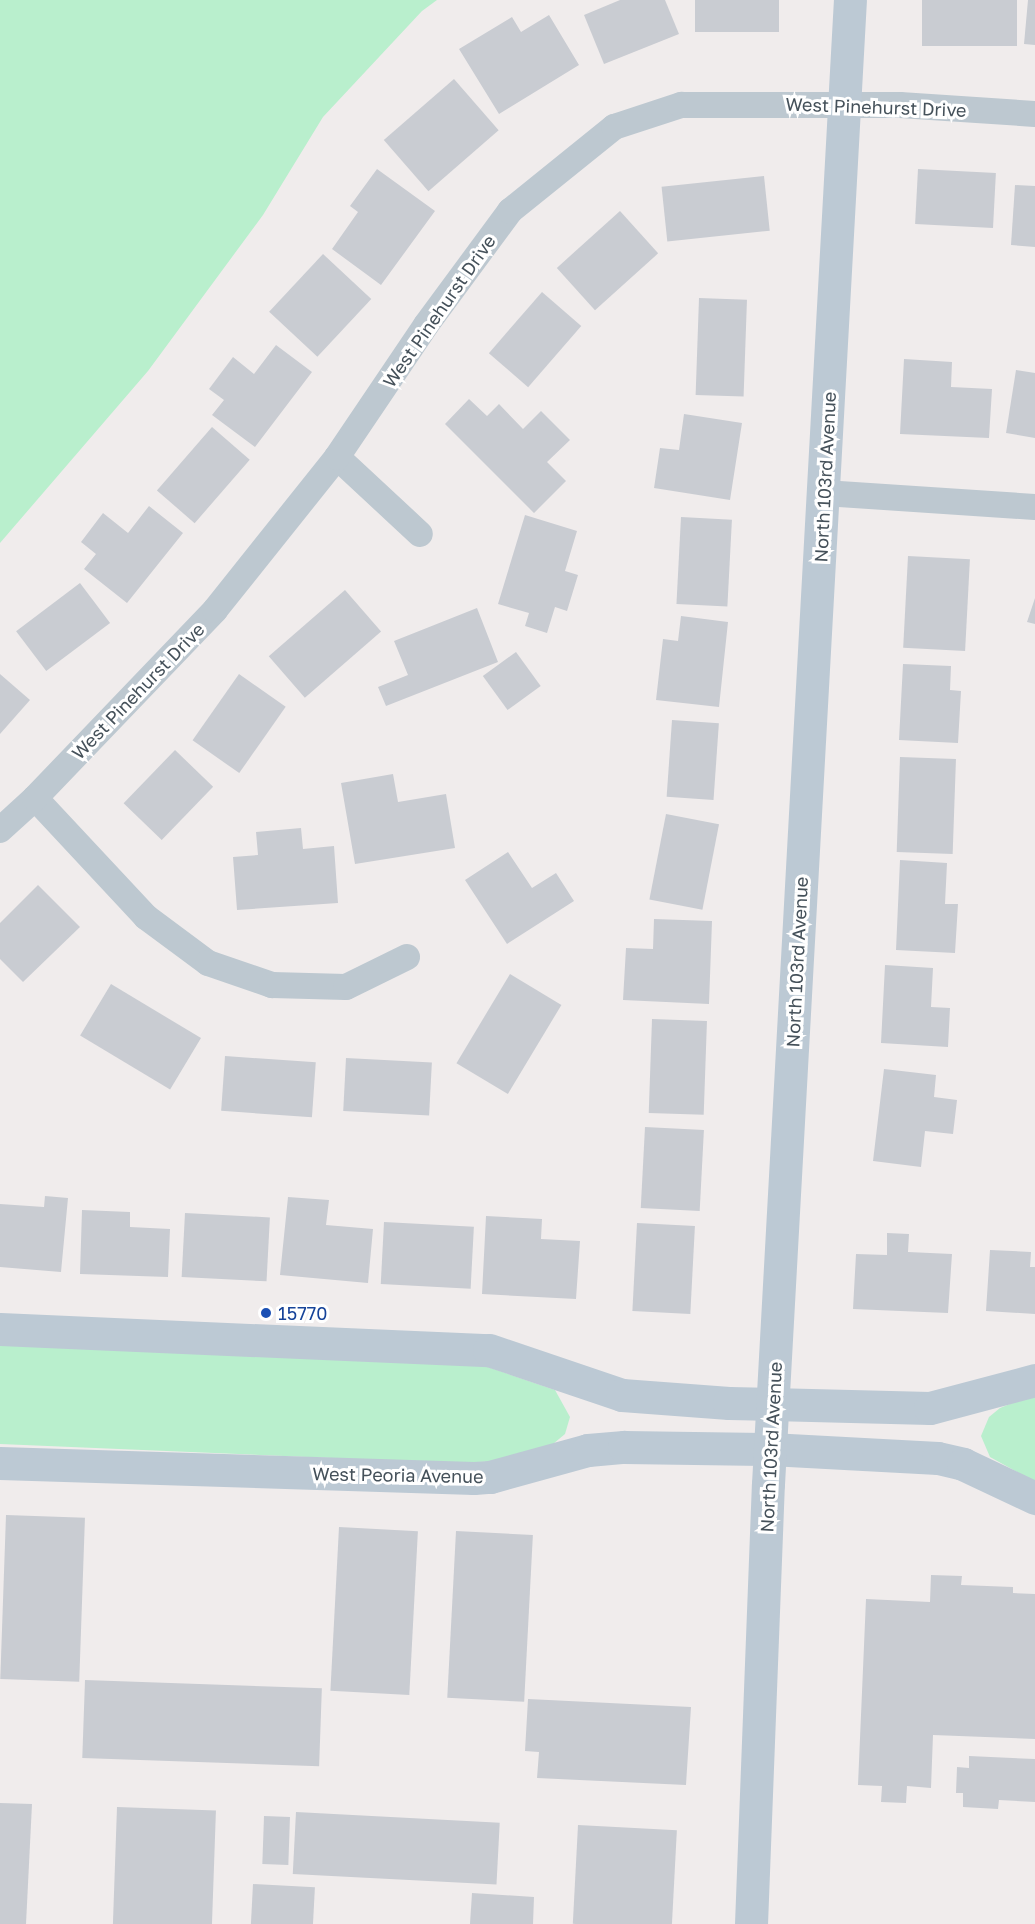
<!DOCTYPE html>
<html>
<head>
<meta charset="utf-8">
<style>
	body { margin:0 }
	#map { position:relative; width:1035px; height:1924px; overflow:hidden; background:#f0ecec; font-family:"Golos Text",sans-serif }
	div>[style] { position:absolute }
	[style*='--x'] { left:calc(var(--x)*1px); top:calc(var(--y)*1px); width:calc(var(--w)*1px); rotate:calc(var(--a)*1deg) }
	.green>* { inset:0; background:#b9efcd }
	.building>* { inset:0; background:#c9ccd2; transform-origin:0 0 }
	.street>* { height:26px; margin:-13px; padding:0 13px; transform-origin:13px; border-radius:13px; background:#bdc8d0 }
	.secondary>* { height:33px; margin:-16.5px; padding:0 16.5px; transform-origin:16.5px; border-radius:16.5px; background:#bcc9d4 }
	.dots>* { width:16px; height:16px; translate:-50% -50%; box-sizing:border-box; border:3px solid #fff; border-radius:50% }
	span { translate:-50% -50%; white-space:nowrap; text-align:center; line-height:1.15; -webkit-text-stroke:6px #fff; paint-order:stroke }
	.street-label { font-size:18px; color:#45515a }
	.transit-label { font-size:18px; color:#164399 }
	.left { translate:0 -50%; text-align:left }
</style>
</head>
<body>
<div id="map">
	<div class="green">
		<i style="clip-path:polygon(0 0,437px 0,422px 11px,323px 117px,263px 215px,148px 371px,0 543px)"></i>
		<i style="clip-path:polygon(0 1344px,485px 1366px,555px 1390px,570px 1417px,565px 1434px,553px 1444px,505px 1461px,450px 1463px,0 1444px)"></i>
		<i style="clip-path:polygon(1035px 1394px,1035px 1482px,990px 1457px,981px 1436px,989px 1417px,1000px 1408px)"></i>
	</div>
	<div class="building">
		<i style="clip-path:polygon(620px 0,665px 0,679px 34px,604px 64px,584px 15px)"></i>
		<i style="left:695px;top:0;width:84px;height:32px"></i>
		<i style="left:922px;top:0;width:95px;height:46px"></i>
		<i style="clip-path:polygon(1028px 0,1035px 0,1035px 45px,1024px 44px)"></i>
		<i style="clip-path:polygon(549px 15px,579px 65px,499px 114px,459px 49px,512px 17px,521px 32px)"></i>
		<i style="left:454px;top:79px;width:68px;height:93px;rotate:49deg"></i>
		<i style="clip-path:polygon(377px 169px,435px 211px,381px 285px,332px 249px,358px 212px,350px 206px)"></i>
		<i style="left:918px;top:169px;width:78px;height:55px;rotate:3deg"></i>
		<i style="left:764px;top:176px;width:55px;height:103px;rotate:84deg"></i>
		<i style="clip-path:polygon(1015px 185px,1035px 186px,1035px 247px,1011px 245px)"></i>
		<i style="left:620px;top:211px;width:57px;height:85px;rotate:48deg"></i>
		<i style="left:323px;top:254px;width:66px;height:79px;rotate:43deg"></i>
		<i style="left:542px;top:292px;width:52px;height:81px;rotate:41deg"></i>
		<i style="left:699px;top:298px;width:48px;height:97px;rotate:2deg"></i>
		<i style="clip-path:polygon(276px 345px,312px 372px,255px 447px,212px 415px,224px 400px,209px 389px,233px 357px,254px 374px)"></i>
		<i style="clip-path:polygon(904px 359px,952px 362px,951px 387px,992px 389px,989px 438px,900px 434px)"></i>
		<i style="clip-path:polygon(1016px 370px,1035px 373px,1035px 438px,1006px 433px)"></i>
		<i style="clip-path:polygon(469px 399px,487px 416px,499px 404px,523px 429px,541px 411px,570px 440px,547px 462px,566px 481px,534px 513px,445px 424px)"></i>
		<i style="clip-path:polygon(684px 414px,742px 423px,730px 500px,654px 488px,660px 448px,679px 450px)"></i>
		<i style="left:212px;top:427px;width:50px;height:84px;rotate:41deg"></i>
		<i style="clip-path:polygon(149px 506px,183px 533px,127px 603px,84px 569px,96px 554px,81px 542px,103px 513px,128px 533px)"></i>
		<i style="clip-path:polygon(525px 515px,577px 531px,565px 571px,578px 575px,567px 611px,555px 607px,547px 633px,525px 626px,529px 613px,498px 604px)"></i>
		<i style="left:681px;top:517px;width:51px;height:87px;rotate:3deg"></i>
		<i style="left:908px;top:556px;width:62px;height:92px;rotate:3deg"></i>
		<i style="left:80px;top:583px;width:50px;height:80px;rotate:53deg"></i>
		<i style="left:345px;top:590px;width:55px;height:101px;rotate:49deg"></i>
		<i style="clip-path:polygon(1035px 598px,1035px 624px,1027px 622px)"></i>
		<i style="clip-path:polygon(477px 608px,498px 662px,386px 706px,378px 687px,408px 675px,394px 641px)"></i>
		<i style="clip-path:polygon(681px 616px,728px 622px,719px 707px,656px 700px,663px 639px,678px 641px)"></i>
		<i style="left:516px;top:652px;width:42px;height:41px;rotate:54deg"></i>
		<i style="clip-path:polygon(903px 664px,951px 666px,950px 690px,961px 691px,958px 743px,899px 740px)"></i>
		<i style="clip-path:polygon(0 674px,30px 700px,0 734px)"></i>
		<i style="left:239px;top:674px;width:57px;height:81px;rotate:35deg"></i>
		<i style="left:672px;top:720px;width:47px;height:77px;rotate:4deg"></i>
		<i style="left:175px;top:750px;width:53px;height:74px;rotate:44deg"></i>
		<i style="left:900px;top:757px;width:56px;height:95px;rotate:2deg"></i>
		<i style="clip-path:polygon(393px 774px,398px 802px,446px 794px,455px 848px,355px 864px,341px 783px)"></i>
		<i style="left:666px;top:814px;width:54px;height:87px;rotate:11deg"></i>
		<i style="clip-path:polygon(301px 828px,303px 849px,334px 846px,338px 903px,237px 910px,233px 857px,258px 855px,256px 832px)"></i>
		<i style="clip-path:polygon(508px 852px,532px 888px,556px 873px,574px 901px,507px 944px,465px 880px)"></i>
		<i style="clip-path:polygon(900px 860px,947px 863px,945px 904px,958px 904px,955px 953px,896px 950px)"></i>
		<i style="clip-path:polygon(38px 885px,80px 927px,23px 982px,0 959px,0 923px)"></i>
		<i style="clip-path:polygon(654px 919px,712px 921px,709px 1004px,623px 1000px,626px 948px,653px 949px)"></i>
		<i style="clip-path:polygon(885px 965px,933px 968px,931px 1007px,950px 1008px,948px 1047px,881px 1043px)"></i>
		<i style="left:510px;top:974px;width:60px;height:104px;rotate:31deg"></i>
		<i style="left:111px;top:984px;width:105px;height:60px;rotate:31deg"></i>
		<i style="left:652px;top:1019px;width:55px;height:94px;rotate:2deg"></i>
		<i style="left:225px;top:1056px;width:91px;height:55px;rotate:4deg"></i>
		<i style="left:346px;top:1058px;width:86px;height:53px;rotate:3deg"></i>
		<i style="clip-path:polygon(884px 1069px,936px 1075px,934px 1097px,957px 1100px,953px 1134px,925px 1131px,921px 1167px,873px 1161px)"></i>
		<i style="left:645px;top:1127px;width:59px;height:81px;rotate:3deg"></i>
		<i style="clip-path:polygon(45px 1196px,68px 1198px,61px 1272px,0 1267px,0 1204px,44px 1207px)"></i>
		<i style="clip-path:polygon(288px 1197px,329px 1200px,326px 1225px,373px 1229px,368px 1283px,280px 1275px)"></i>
		<i style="clip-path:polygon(82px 1210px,130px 1212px,130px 1227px,170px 1229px,168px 1277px,80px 1274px)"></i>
		<i style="left:185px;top:1213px;width:85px;height:64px;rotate:3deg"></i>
		<i style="clip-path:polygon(486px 1216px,542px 1219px,541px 1239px,580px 1241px,576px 1299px,482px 1294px)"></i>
		<i style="left:384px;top:1222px;width:90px;height:62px;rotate:3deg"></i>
		<i style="left:637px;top:1223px;width:58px;height:88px;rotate:3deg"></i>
		<i style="clip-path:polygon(887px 1233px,909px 1234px,908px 1252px,952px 1254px,948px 1313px,853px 1309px,856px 1254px,887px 1255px)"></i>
		<i style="clip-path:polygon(990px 1250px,1031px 1252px,1030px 1267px,1035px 1267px,1035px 1314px,986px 1311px)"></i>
		<i style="left:6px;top:1515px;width:79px;height:164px;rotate:2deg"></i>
		<i style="left:339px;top:1527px;width:79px;height:164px;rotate:3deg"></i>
		<i style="left:456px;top:1531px;width:77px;height:167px;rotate:3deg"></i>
		<i style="clip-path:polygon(931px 1575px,962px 1576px,961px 1585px,1013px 1587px,1013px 1593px,1035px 1594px,1035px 1739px,933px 1735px,931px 1788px,907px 1786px,906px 1803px,881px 1802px,882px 1786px,858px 1785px,866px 1599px,930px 1602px)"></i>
		<i style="left:85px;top:1680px;width:237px;height:78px;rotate:2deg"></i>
		<i style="clip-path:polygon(528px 1699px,691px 1707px,686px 1785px,537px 1778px,539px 1752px,525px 1751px)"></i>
		<i style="clip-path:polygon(969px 1756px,1035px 1759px,1035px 1802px,999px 1800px,998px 1809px,963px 1807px,963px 1793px,956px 1793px,957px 1767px,969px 1768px)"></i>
		<i style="clip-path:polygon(0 1803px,32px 1804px,26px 1924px,0 1924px)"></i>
		<i style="left:117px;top:1807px;width:99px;height:117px;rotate:2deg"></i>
		<i style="left:296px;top:1812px;width:204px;height:62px;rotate:3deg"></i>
		<i style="left:264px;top:1816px;width:26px;height:48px;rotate:2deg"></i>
		<i style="left:578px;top:1825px;width:99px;height:99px;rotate:3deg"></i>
		<i style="left:253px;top:1884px;width:62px;height:40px;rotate:3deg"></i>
		<i style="clip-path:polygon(472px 1893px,534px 1897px,533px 1924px,470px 1924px)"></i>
	</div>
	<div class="street">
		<i style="--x:337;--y:457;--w:113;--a:42.9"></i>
		<i style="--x:824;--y:493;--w:211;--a:3.8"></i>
		<i style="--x:35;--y:798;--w:163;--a:47"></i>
		<i style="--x:146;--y:917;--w:77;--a:36.6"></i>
		<i style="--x:208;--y:963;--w:68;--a:19"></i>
		<i style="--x:272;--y:985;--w:74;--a:1.5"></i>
		<i style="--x:346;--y:987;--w:68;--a:-26.2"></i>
		<i style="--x:0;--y:830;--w:47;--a:-42.4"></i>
		<i style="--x:35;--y:798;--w:260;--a:-46.2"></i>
		<i style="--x:215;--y:610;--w:196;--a:-51.4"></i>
		<i style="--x:337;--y:457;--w:159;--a:-56"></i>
		<i style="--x:426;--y:325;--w:142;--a:-53.6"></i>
		<i style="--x:510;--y:211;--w:134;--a:-38.9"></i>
		<i style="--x:614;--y:127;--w:71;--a:-18.2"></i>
		<i style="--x:681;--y:105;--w:219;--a:0"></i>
		<i style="--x:900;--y:105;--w:135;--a:3.8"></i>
	</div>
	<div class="secondary">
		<i style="--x:0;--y:1329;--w:489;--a:2.5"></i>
		<i style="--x:489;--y:1350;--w:140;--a:18.7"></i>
		<i style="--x:622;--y:1395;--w:107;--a:4.3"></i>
		<i style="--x:729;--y:1403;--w:201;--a:1.4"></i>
		<i style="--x:930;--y:1408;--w:109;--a:-14.9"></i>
		<i style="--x:0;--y:1463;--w:474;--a:1.8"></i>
		<i style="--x:474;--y:1478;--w:16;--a:-4"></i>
		<i style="--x:490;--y:1477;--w:102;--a:-15.4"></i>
		<i style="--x:588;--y:1450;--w:36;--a:-5"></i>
		<i style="--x:624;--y:1447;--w:146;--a:0.8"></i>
		<i style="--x:770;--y:1449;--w:168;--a:3.1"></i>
		<i style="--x:938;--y:1458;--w:26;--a:13"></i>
		<i style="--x:963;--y:1464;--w:80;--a:25.3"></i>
		<i style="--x:751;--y:1924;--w:440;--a:-87.8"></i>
		<i style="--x:768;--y:1484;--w:1486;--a:-86.84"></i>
	</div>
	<div class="dots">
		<i style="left:266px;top:1313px;background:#1a4fb4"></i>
	</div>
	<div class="street-label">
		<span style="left:876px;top:107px;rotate:2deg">West Pinehurst Drive</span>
		<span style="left:439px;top:311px;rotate:-55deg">West Pinehurst Drive</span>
		<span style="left:825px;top:477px;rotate:-87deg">North 103rd Avenue</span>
		<span style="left:138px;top:691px;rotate:-46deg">West Pinehurst Drive</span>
		<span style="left:797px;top:962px;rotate:-87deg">North 103rd Avenue</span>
		<span style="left:771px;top:1447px;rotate:-87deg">North 103rd Avenue</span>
		<span style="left:398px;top:1475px;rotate:1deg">West Peoria Avenue</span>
	</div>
	<div class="transit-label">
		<span class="left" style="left:278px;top:1313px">15770</span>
	</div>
</div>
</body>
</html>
